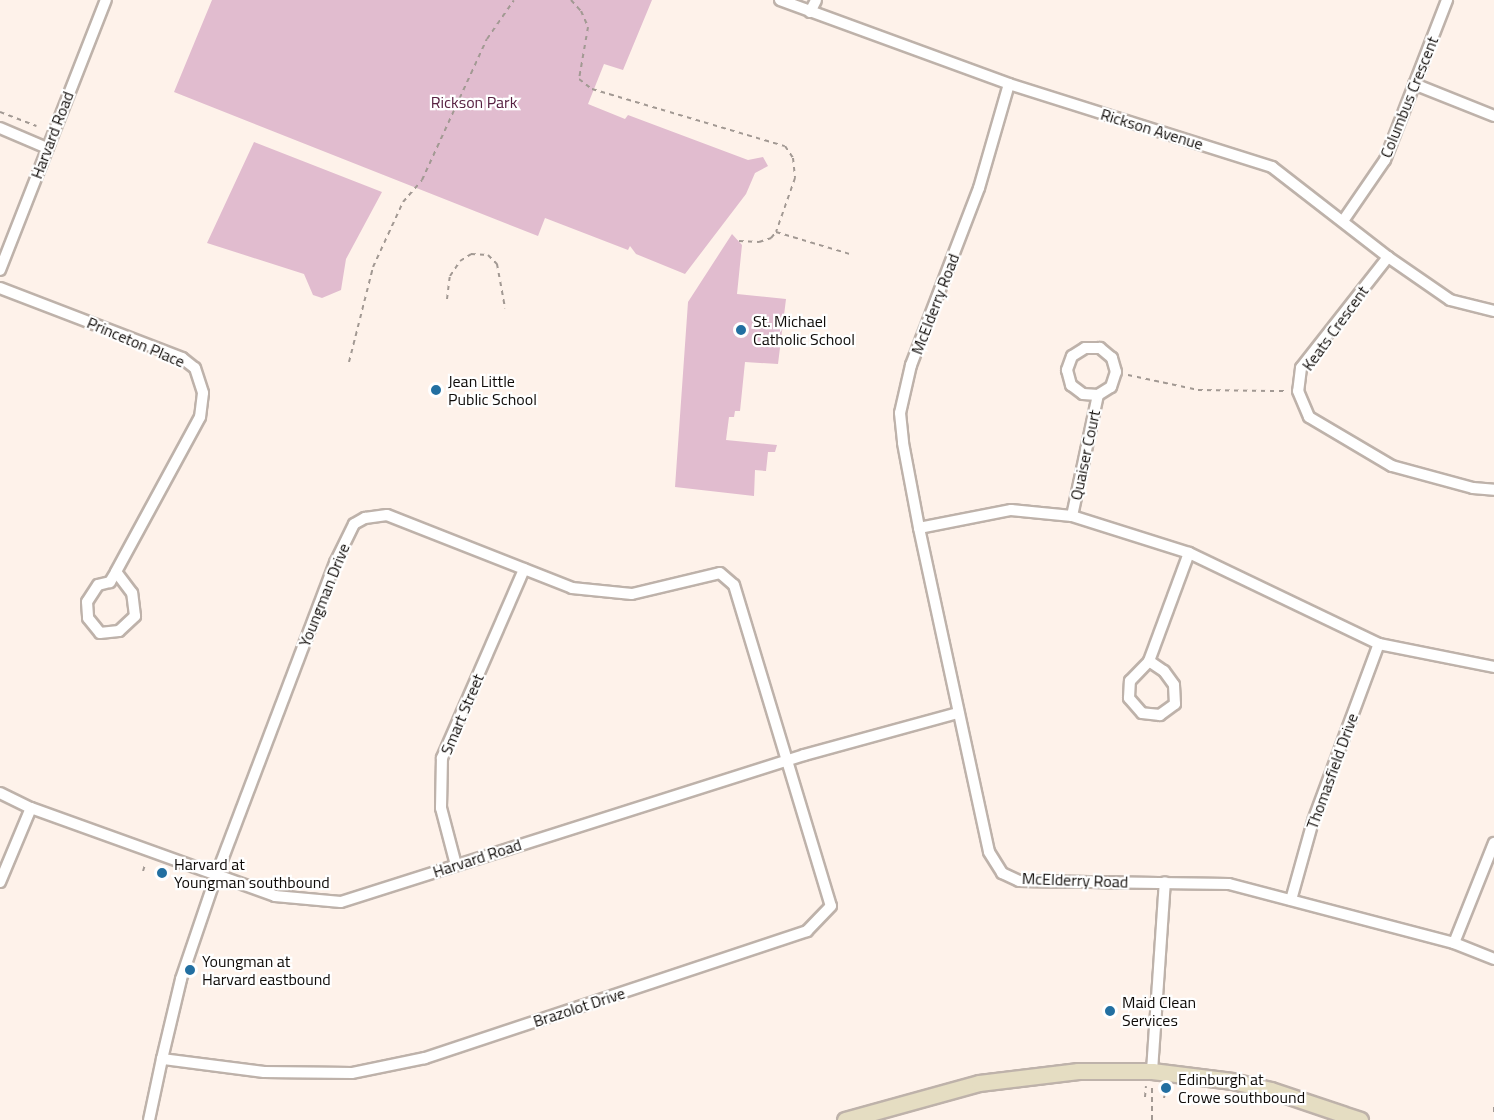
<!DOCTYPE html>
<html>
<head>
<meta charset="utf-8">
<style>
	body { margin:0 }
	#map { position:relative; width:1494px; height:1120px; overflow:hidden; background:#fef2ea; font-family:"Titillium Web",sans-serif }
	div>[style] { position:absolute }
	[style*='--x'] { left:calc(var(--x)*1px); top:calc(var(--y)*1px); width:calc(var(--w)*1px); rotate:calc(var(--a)*1deg) }
	.green>* { inset:0; background:#e1bccf }
	.path>* { height:2px; margin-top:-1px; transform-origin:0; background:repeating-linear-gradient(90deg,#a29993 0 4.5px,transparent 0 9px) }
	.roads { filter:drop-shadow(2px 0 #beb2aa) drop-shadow(-2px 0 #beb2aa) drop-shadow(0 2px #beb2aa) drop-shadow(0 -2px #beb2aa) }
	.street>* { height:10px; margin:-5px; padding:0 5px; transform-origin:5px; border-radius:5px; background:#fff }
	.secondary>* { height:15px; margin:-7.5px; padding:0 7.5px; transform-origin:7.5px; border-radius:7.5px; background:#e5ddc2 }
	.dots>* { width:16px; height:16px; translate:-50% -50%; box-sizing:border-box; border:3px solid #fff; border-radius:50% }
	span { translate:-50% -50%; white-space:nowrap; text-align:center; line-height:1.15; -webkit-text-stroke:4.5px #fff; paint-order:stroke }
	.street-label { font-size:16px; color:#0f0b08 }
	.park-label { font-size:16px; color:#572141 }
	.poi-label { font-size:16px; color:#0f0b08 }
	.left { translate:0 -50%; text-align:left }
</style>
</head>
<body>
<div id="map">
	<div class="green">
		<i style="clip-path:polygon(212px 0,652px 0,623px 70px,604px 64px,588px 104px,625px 119px,628px 115px,748px 160px,763px 157px,768px 166px,755px 173px,746px 194px,685px 274px,636px 254px,630px 246px,628px 250px,545px 218px,538px 236px,174px 92px)"></i>
		<i style="clip-path:polygon(254px 142px,382px 192px,346px 259px,341px 290px,322px 298px,313px 295px,304px 274px,207px 243px)"></i>
		<i style="clip-path:polygon(732px 234px,742px 245px,737px 294px,786px 299px,778px 364px,745px 362px,740px 411px,735px 411px,734px 417px,729px 417px,726px 440px,777px 445px,775px 452px,768px 452px,766px 471px,755px 470px,754px 496px,675px 487px,688px 302px)"></i>
	</div>
	<div class="path">
		<i style="--x:571;--y:0;--w:15;--a:48"></i>
		<i style="--x:581;--y:11;--w:17;--a:66"></i>
		<i style="--x:588;--y:27;--w:53;--a:99.8"></i>
		<i style="--x:579;--y:79;--w:16;--a:38"></i>
		<i style="--x:592;--y:89;--w:201;--a:16.5"></i>
		<i style="--x:785;--y:146;--w:14;--a:56"></i>
		<i style="--x:793;--y:158;--w:20;--a:84"></i>
		<i style="--x:795;--y:178;--w:57;--a:109.4"></i>
		<i style="--x:776;--y:232;--w:80;--a:16.6"></i>
		<i style="--x:0;--y:112;--w:39;--a:21"></i>
		<i style="--x:739;--y:241;--w:20;--a:3"></i>
		<i style="--x:759;--y:242;--w:13;--a:-18"></i>
		<i style="--x:771;--y:238;--w:8;--a:-50"></i>
		<i style="--x:447;--y:299;--w:23;--a:-83"></i>
		<i style="--x:450;--y:276;--w:18;--a:-56"></i>
		<i style="--x:460;--y:261;--w:13;--a:-32"></i>
		<i style="--x:471;--y:254;--w:17;--a:3"></i>
		<i style="--x:488;--y:255;--w:13;--a:45"></i>
		<i style="--x:497;--y:264;--w:45;--a:79.7"></i>
		<i style="--x:349;--y:362;--w:98;--a:-75.8"></i>
		<i style="--x:373;--y:267;--w:72;--a:-65.2"></i>
		<i style="--x:403;--y:202;--w:29;--a:-49"></i>
		<i style="--x:422;--y:180;--w:155;--a:-65.3"></i>
		<i style="--x:487;--y:39;--w:47;--a:-55.3"></i>
		<i style="--x:1128;--y:375;--w:72;--a:12.1"></i>
		<i style="--x:1198;--y:390;--w:88;--a:0.7"></i>
		<i style="--x:143;--y:871;--w:6;--a:-72"></i>
		<i style="--x:159;--y:878;--w:6;--a:-59"></i>
		<i style="--x:1145;--y:1097;--w:11;--a:-85"></i>
		<i style="--x:1164;--y:1098;--w:10;--a:-79"></i>
		<i style="--x:1494;--y:1107;--w:9;--a:90"></i>
		<i style="--x:1152;--y:1120;--w:36;--a:-90"></i>
	</div>
	<div class="roads">
		<div class="street">
			<i style="--x:780;--y:0;--w:244;--a:20.1"></i>
			<i style="--x:1009;--y:84;--w:276;--a:17.5"></i>
			<i style="--x:1272;--y:167;--w:147;--a:37.8"></i>
			<i style="--x:1388;--y:257;--w:75;--a:34.7"></i>
			<i style="--x:1450;--y:300;--w:45;--a:14"></i>
			<i style="--x:810;--y:12;--w:13;--a:-63"></i>
			<i style="--x:1009;--y:84;--w:108;--a:106.1"></i>
			<i style="--x:979;--y:188;--w:190;--a:111"></i>
			<i style="--x:911;--y:365;--w:49;--a:102.9"></i>
			<i style="--x:900;--y:413;--w:30;--a:84"></i>
			<i style="--x:903;--y:443;--w:86;--a:79.3"></i>
			<i style="--x:919;--y:528;--w:331;--a:77.8"></i>
			<i style="--x:989;--y:852;--w:25;--a:58"></i>
			<i style="--x:1002;--y:873;--w:19;--a:25"></i>
			<i style="--x:1019;--y:881;--w:210;--a:0.8"></i>
			<i style="--x:1229;--y:884;--w:233;--a:14.7"></i>
			<i style="--x:1454;--y:943;--w:43;--a:21.8"></i>
			<i style="--x:1414;--y:84;--w:86;--a:21.8"></i>
			<i style="--x:0;--y:128;--w:51;--a:23.1"></i>
			<i style="--x:1343;--y:221;--w:74;--a:-55.5"></i>
			<i style="--x:1385;--y:160;--w:172;--a:-68.8"></i>
			<i style="--x:1388;--y:257;--w:141;--a:128.1"></i>
			<i style="--x:1301;--y:368;--w:23;--a:97"></i>
			<i style="--x:1298;--y:391;--w:28;--a:67"></i>
			<i style="--x:1309;--y:417;--w:96;--a:30.6"></i>
			<i style="--x:1392;--y:466;--w:84;--a:15.2"></i>
			<i style="--x:1473;--y:488;--w:21;--a:5"></i>
			<i style="--x:0;--y:270;--w:290;--a:-68.6"></i>
			<i style="--x:0;--y:288;--w:195;--a:21"></i>
			<i style="--x:182;--y:358;--w:16;--a:38"></i>
			<i style="--x:195;--y:368;--w:26;--a:72"></i>
			<i style="--x:203;--y:393;--w:24;--a:97"></i>
			<i style="--x:200;--y:417;--w:176;--a:118.5"></i>
			<i style="--x:116;--y:572;--w:12;--a:121"></i>
			<i style="--x:110;--y:582;--w:12;--a:166"></i>
			<i style="--x:98;--y:585;--w:20;--a:123"></i>
			<i style="--x:87;--y:602;--w:16;--a:86"></i>
			<i style="--x:88;--y:618;--w:19;--a:51"></i>
			<i style="--x:100;--y:633;--w:19;--a:-6"></i>
			<i style="--x:119;--y:631;--w:22;--a:-43"></i>
			<i style="--x:135;--y:616;--w:23;--a:-97"></i>
			<i style="--x:132;--y:593;--w:26;--a:-127"></i>
			<i style="--x:1072;--y:516;--w:124;--a:-77.9"></i>
			<i style="--x:1098;--y:395;--w:15;--a:-32"></i>
			<i style="--x:1111;--y:387;--w:16;--a:-72"></i>
			<i style="--x:1116;--y:372;--w:15;--a:-106"></i>
			<i style="--x:1112;--y:358;--w:16;--a:-140"></i>
			<i style="--x:1100;--y:348;--w:15;--a:180"></i>
			<i style="--x:1085;--y:348;--w:15;--a:148"></i>
			<i style="--x:1072;--y:356;--w:15;--a:110"></i>
			<i style="--x:1067;--y:370;--w:16;--a:75"></i>
			<i style="--x:1071;--y:385;--w:15;--a:37"></i>
			<i style="--x:1083;--y:394;--w:15;--a:4"></i>
			<i style="--x:919;--y:528;--w:94;--a:-11.1"></i>
			<i style="--x:1011;--y:510;--w:61;--a:5.6"></i>
			<i style="--x:1072;--y:516;--w:123;--a:17.5"></i>
			<i style="--x:1189;--y:553;--w:211;--a:25.6"></i>
			<i style="--x:1379;--y:644;--w:117;--a:11.3"></i>
			<i style="--x:1149;--y:661;--w:18;--a:34"></i>
			<i style="--x:1164;--y:671;--w:17;--a:54"></i>
			<i style="--x:1174;--y:685;--w:19;--a:87"></i>
			<i style="--x:1175;--y:704;--w:19;--a:144"></i>
			<i style="--x:1160;--y:715;--w:18;--a:-174"></i>
			<i style="--x:1142;--y:713;--w:20;--a:-131"></i>
			<i style="--x:1129;--y:698;--w:17;--a:-87"></i>
			<i style="--x:1130;--y:681;--w:28;--a:-46"></i>
			<i style="--x:1149;--y:661;--w:115;--a:-69.7"></i>
			<i style="--x:0;--y:793;--w:34;--a:26"></i>
			<i style="--x:31;--y:808;--w:259;--a:19.8"></i>
			<i style="--x:275;--y:896;--w:66;--a:5.2"></i>
			<i style="--x:341;--y:902;--w:486;--a:-17.6"></i>
			<i style="--x:804;--y:755;--w:160;--a:-15.3"></i>
			<i style="--x:456;--y:865;--w:59;--a:-104.7"></i>
			<i style="--x:441;--y:808;--w:50;--a:-88.9"></i>
			<i style="--x:442;--y:758;--w:206;--a:-66.5"></i>
			<i style="--x:0;--y:882;--w:80;--a:-67.3"></i>
			<i style="--x:1291;--y:900;--w:82;--a:-74.4"></i>
			<i style="--x:1313;--y:821;--w:189;--a:-69.6"></i>
			<i style="--x:1454;--y:943;--w:108;--a:-68.2"></i>
			<i style="--x:1152;--y:1071;--w:189;--a:-86.1"></i>
			<i style="--x:149;--y:1120;--w:62;--a:-78"></i>
			<i style="--x:162;--y:1059;--w:82;--a:-76.6"></i>
			<i style="--x:181;--y:979;--w:109;--a:-71.2"></i>
			<i style="--x:216;--y:876;--w:335;--a:-69.2"></i>
			<i style="--x:335;--y:563;--w:43;--a:-64"></i>
			<i style="--x:354;--y:524;--w:13;--a:-29"></i>
			<i style="--x:365;--y:518;--w:22;--a:-8"></i>
			<i style="--x:387;--y:515;--w:199;--a:21.5"></i>
			<i style="--x:572;--y:588;--w:60;--a:5.7"></i>
			<i style="--x:632;--y:594;--w:90;--a:-13.4"></i>
			<i style="--x:720;--y:573;--w:18;--a:41"></i>
			<i style="--x:734;--y:585;--w:335;--a:73.2"></i>
			<i style="--x:831;--y:906;--w:35;--a:134"></i>
			<i style="--x:807;--y:931;--w:403;--a:161.6"></i>
			<i style="--x:425;--y:1058;--w:75;--a:168.4"></i>
			<i style="--x:352;--y:1073;--w:88;--a:-179.3"></i>
			<i style="--x:264;--y:1072;--w:103;--a:-172.7"></i>
		</div>
		<div class="secondary">
			<i style="--x:845;--y:1120;--w:139;--a:-15.4"></i>
			<i style="--x:979;--y:1083;--w:100;--a:-6.9"></i>
			<i style="--x:1078;--y:1071;--w:74;--a:0"></i>
			<i style="--x:1152;--y:1071;--w:81;--a:7.1"></i>
			<i style="--x:1232;--y:1081;--w:40;--a:13"></i>
			<i style="--x:1271;--y:1090;--w:94;--a:18.6"></i>
		</div>
	</div>
	<div class="dots">
		<i style="left:741px;top:330px;background:#226fa1"></i>
		<i style="left:436px;top:390px;background:#226fa1"></i>
		<i style="left:162px;top:873px;background:#226fa1"></i>
		<i style="left:190px;top:970px;background:#226fa1"></i>
		<i style="left:1110px;top:1011px;background:#226fa1"></i>
		<i style="left:1166px;top:1088px;background:#226fa1"></i>
	</div>
	<div class="street-label">
		<span style="left:1409px;top:97px;rotate:-68deg">Columbus Crescent</span>
		<span style="left:1152px;top:129px;rotate:17deg">Rickson Avenue</span>
		<span style="left:52px;top:135px;rotate:-69deg">Harvard Road</span>
		<span style="left:935px;top:304px;rotate:-69deg">McElderry Road</span>
		<span style="left:1335px;top:328px;rotate:-54deg">Keats Crescent</span>
		<span style="left:136px;top:342px;rotate:23deg">Princeton Place</span>
		<span style="left:1085px;top:455px;rotate:-78deg">Quaiser Court</span>
		<span style="left:324px;top:595px;rotate:-68deg">Youngman Drive</span>
		<span style="left:462px;top:714px;rotate:-67deg">Smart Street</span>
		<span style="left:1332px;top:771px;rotate:-70deg">Thomasfield Drive</span>
		<span style="left:477px;top:858px;rotate:-18deg">Harvard Road</span>
		<span style="left:1075px;top:880px;rotate:2deg">McElderry Road</span>
		<span style="left:579px;top:1007px;rotate:-18deg">Brazolot Drive</span>
	</div>
	<div class="park-label">
		<span style="left:474px;top:102px">Rickson Park</span>
	</div>
	<div class="poi-label">
		<span class="left" style="left:753px;top:330px">St. Michael<br>Catholic School</span>
		<span class="left" style="left:448px;top:390px">Jean Little<br>Public School</span>
		<span class="left" style="left:174px;top:873px">Harvard at<br>Youngman southbound</span>
		<span class="left" style="left:202px;top:970px">Youngman at<br>Harvard eastbound</span>
		<span class="left" style="left:1122px;top:1011px">Maid Clean<br>Services</span>
		<span class="left" style="left:1178px;top:1088px">Edinburgh at<br>Crowe southbound</span>
	</div>
</div>
</body>
</html>
